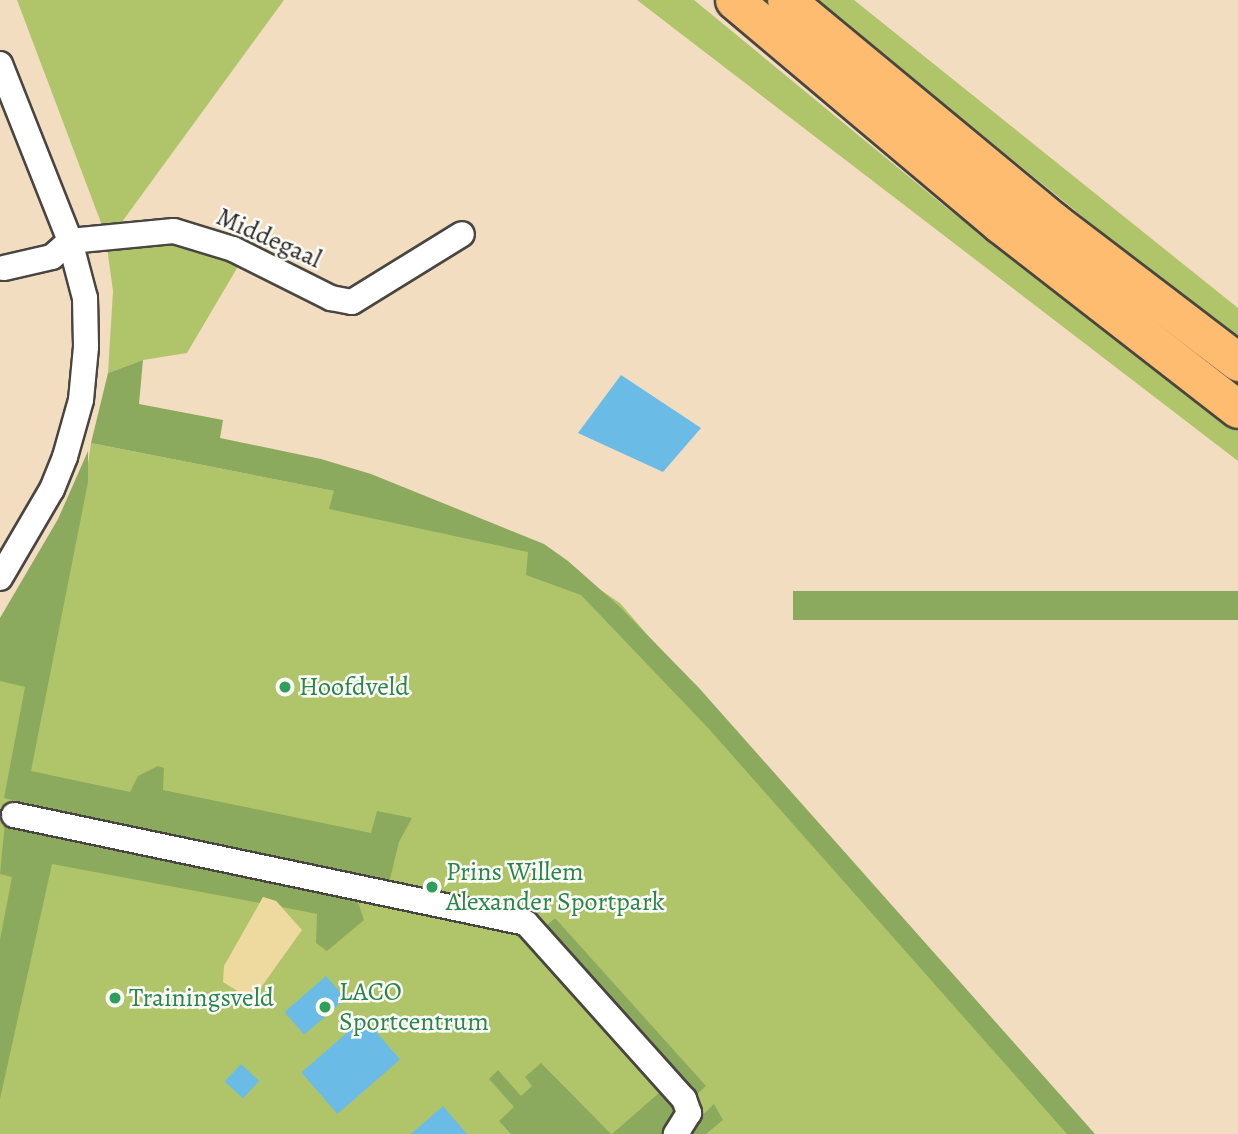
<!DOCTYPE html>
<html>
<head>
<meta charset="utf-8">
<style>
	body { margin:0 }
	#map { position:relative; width:1238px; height:1134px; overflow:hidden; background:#f2ddc0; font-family:Alegreya,serif }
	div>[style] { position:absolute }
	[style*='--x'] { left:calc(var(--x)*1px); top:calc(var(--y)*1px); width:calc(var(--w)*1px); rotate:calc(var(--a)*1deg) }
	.green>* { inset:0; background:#b0c569 }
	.forest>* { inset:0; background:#8caa5d; transform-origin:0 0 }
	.sand>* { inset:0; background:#eeda9e }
	.water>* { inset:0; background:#6abce6; transform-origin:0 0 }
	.roads { filter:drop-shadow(2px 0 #494641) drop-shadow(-2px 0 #494641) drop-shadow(0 2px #494641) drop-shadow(0 -2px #494641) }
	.minor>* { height:24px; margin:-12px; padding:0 12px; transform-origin:12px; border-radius:12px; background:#fff }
	.highway>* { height:37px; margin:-18.5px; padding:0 18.5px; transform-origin:18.5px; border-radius:18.5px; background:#febc70 }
	.dots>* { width:19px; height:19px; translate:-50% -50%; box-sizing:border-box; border:4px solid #fdfcf7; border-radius:50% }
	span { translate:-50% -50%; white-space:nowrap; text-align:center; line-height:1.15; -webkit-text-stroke:5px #fdfcf7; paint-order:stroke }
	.street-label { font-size:26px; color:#2b2b2b }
	.leisure-label { font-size:26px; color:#27864d }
	.left { translate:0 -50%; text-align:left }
</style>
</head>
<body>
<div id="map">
	<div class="green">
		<i style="clip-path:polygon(17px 0,284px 0,119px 226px,103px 228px)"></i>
		<i style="clip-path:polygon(637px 0,694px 0,947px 208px,1238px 430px,1238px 461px)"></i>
		<i style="clip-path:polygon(816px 0,854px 0,1238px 308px,1238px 343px)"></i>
		<i style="clip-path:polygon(172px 238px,240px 263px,187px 353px,143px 360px,108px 373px,113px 291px,106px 240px)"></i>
		<i style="clip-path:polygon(91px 443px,334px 491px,538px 548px,620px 603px,1076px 1134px,0 1134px,0 640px,88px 464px)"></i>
	</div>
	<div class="forest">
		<i style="clip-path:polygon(143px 360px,139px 404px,223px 420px,220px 438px,321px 459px,371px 474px,544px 544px,568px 561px,619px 606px,699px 688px,1095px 1134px,1067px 1134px,709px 729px,581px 595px,526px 575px,528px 552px,329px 509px,334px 491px,91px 443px,108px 373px)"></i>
		<i style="clip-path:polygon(88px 451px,88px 482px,31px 771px,130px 792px,138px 776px,158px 766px,164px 768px,163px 790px,371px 833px,377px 811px,412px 818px,399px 842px,389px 883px,4px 798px,25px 687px,0 681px,0 618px,58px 519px)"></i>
		<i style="left:1238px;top:591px;width:29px;height:445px;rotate:90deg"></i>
		<i style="clip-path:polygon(5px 822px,357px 899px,364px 920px,327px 951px,316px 943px,317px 914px,282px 907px,276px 901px,263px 897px,260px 903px,52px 864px,0 1099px,0 940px,12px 877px,0 874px)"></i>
		<i style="clip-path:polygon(555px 918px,706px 1086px,695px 1096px,546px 926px)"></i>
		<i style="clip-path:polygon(541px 1063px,611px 1134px,511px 1134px,499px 1121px,514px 1107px,489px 1079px,498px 1070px,521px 1096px,532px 1086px,525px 1077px)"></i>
		<i style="clip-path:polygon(667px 1086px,679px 1105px,667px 1134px,612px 1134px)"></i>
		<i style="clip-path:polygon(714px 1104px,723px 1120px,706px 1134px,683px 1134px)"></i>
	</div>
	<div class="sand">
		<i style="clip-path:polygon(263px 897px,276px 901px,302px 930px,252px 1000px,223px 982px,224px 966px)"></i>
	</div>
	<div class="water">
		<i style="clip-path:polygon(621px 375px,701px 428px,663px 472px,578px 433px)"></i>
		<i style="left:326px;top:976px;width:30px;height:55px;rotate:49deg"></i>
		<i style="left:364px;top:1018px;width:55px;height:83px;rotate:49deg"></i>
		<i style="left:241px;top:1064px;width:25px;height:24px;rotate:43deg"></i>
		<i style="clip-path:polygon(443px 1106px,467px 1134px,411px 1134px)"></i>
	</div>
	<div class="roads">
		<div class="minor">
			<i style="--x:0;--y:64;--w:190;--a:68.4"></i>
			<i style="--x:70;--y:241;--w:59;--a:75.3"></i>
			<i style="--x:85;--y:298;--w:49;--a:88.8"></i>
			<i style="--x:86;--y:347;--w:53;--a:95.4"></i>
			<i style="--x:81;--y:400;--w:59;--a:105.7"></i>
			<i style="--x:65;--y:457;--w:35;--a:112"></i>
			<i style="--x:52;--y:489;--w:103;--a:120.3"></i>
			<i style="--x:70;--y:241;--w:104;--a:-5.5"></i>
			<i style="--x:174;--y:231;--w:62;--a:17"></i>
			<i style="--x:233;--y:249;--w:110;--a:26.6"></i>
			<i style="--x:331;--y:298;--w:21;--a:11"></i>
			<i style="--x:352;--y:302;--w:129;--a:-31.7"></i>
			<i style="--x:4;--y:268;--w:49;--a:-12.9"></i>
			<i style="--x:52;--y:257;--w:24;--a:-42"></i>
			<i style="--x:14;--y:815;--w:523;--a:11.91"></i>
			<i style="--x:526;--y:923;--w:237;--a:48.1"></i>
			<i style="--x:684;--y:1099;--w:15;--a:70"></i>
			<i style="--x:689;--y:1113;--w:25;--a:122"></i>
		</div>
		<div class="highway">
			<i style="--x:734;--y:0;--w:348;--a:40.1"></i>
			<i style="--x:1000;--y:224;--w:301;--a:37.9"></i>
			<i style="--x:786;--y:0;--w:347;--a:39.6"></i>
			<i style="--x:1053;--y:221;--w:233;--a:37.3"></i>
		</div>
	</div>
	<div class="dots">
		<i style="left:285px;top:687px;background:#2e9e5b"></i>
		<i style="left:432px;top:887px;background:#2e9e5b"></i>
		<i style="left:115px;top:998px;background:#2e9e5b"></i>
		<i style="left:325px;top:1007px;background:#2e9e5b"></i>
	</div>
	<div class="street-label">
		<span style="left:269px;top:238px;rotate:24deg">Middegaal</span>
	</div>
	<div class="leisure-label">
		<span class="left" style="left:299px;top:687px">Hoofdveld</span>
		<span class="left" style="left:446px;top:887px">Prins Willem<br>Alexander Sportpark</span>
		<span class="left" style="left:339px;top:1007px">LACO<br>Sportcentrum</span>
		<span class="left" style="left:129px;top:998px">Trainingsveld</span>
	</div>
</div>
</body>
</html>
